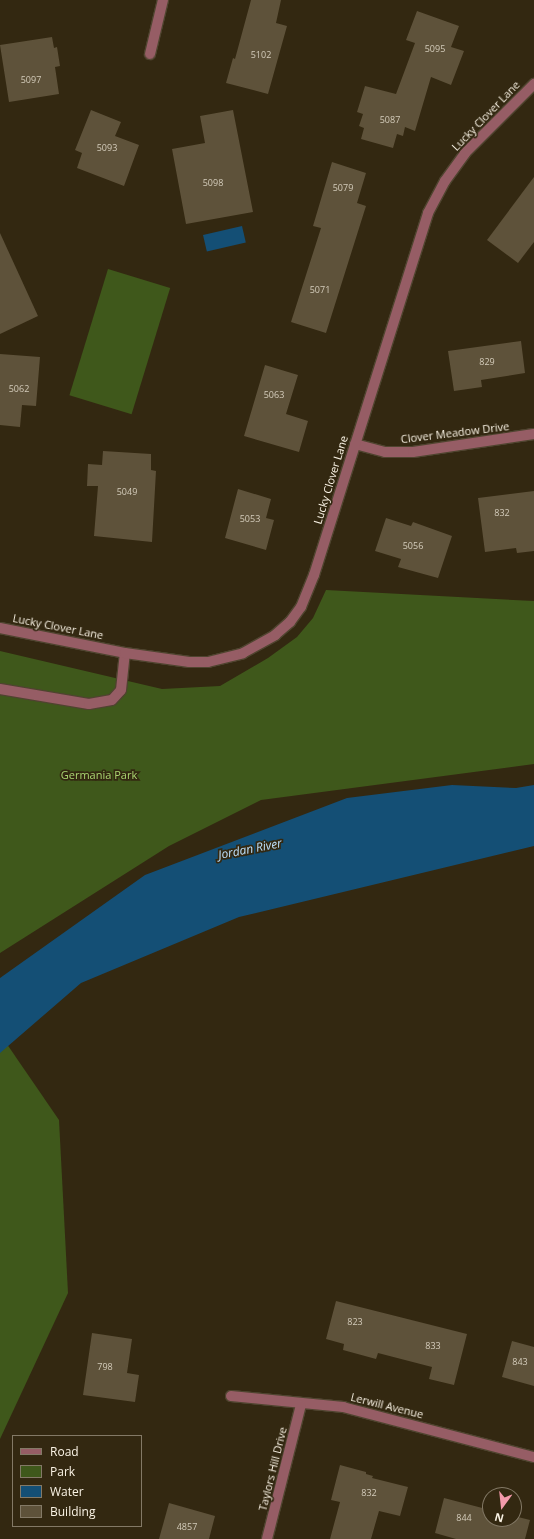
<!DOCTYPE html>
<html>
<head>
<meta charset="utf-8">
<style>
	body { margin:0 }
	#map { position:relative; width:534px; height:1539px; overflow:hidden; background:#332811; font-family:"Open Sans",sans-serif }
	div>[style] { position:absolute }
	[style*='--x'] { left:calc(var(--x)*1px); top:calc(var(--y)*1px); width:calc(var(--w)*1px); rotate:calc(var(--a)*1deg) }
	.green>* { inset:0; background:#3f581b; transform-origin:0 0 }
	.water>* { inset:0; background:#144f75; transform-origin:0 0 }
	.building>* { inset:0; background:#5e523a }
	.roads { filter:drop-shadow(1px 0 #4f442f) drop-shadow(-1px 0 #4f442f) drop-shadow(0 1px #4f442f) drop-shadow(0 -1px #4f442f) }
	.service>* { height:10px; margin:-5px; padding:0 5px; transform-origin:5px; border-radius:5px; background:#965d65 }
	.minor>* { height:10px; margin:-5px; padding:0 5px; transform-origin:5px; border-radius:5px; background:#965d65 }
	span { translate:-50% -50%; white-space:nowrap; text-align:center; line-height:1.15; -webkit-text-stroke:3.5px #332811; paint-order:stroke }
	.number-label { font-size:9px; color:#d3cbba }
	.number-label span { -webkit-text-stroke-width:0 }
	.street-label { font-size:11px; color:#faf3e5 }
	.park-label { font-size:11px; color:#aad671 }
	.water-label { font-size:12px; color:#bce0fd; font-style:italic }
	.legend { position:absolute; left:12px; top:1435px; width:130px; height:92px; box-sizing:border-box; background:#332811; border:1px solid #837966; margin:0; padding:5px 7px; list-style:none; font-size:12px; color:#faf3e5 }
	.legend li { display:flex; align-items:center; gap:8px; height:20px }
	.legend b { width:20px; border:1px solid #837966 }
	.north { position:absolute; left:482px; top:1487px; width:40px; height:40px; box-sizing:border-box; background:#332811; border:1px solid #837966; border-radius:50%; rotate:195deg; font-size:11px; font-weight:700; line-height:16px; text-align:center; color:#faf3e5 }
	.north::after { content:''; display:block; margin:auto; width:14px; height:18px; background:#f39aab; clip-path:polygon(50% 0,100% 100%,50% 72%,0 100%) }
</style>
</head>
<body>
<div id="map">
	<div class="green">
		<i style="left:108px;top:269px;width:65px;height:132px;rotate:17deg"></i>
		<i style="clip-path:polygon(326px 590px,534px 601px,534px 764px,261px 800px,169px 846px,0 953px,0 651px,162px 689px,220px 686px,268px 658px,297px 637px,313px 618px)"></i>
		<i style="clip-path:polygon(0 1034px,59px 1120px,68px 1293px,0 1439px)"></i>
	</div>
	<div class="water">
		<i style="left:242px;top:226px;width:17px;height:40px;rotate:77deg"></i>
		<i style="clip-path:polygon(452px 785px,516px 788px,534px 785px,534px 846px,239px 917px,81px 983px,0 1053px,0 978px,145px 875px,347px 798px)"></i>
	</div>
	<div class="building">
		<i style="clip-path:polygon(251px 0,281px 0,276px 23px,287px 26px,268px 94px,226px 83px,233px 58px,235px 59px)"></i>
		<i style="clip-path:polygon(417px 11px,459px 26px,451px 47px,464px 51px,451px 85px,431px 77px,415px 131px,405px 127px,403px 136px,397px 134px,393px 148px,361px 139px,364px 128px,359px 126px,363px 114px,357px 112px,365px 86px,396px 94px,415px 43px,406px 40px)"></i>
		<i style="clip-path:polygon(52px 37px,54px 48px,57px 47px,60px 66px,55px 67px,59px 94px,9px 102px,0 45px)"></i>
		<i style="clip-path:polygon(91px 110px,121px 122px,115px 136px,139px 145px,124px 186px,77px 168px,82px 153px,75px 150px)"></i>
		<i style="clip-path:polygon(233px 110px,253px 212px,186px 224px,172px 149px,205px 143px,200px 116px)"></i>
		<i style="clip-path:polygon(332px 162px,366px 173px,357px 203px,366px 206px,326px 333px,291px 322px,321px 228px,313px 226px)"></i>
		<i style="clip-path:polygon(534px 177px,534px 242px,518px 263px,487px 240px)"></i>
		<i style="clip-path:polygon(0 233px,38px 316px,0 334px)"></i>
		<i style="clip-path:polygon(521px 341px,525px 373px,481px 380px,482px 387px,454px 391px,448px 351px)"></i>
		<i style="clip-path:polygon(0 354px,40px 357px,36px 406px,22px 405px,20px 427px,0 425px)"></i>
		<i style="clip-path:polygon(265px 365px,298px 375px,286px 414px,308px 421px,299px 452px,244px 436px)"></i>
		<i style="clip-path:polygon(103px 451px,151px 454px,151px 470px,156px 471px,152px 542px,94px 536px,98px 486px,87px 486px,88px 464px,102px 465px)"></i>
		<i style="clip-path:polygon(238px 489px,271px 499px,266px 518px,274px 520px,266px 550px,225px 538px)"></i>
		<i style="clip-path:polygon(534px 491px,534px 551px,517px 553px,516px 548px,485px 552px,478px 498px)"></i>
		<i style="clip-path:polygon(386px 518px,411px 526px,413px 522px,452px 536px,438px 578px,398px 567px,401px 559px,375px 551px)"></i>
		<i style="clip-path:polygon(336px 1301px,467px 1334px,454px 1385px,429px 1379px,432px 1367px,378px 1353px,376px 1359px,343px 1350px,344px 1344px,326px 1339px)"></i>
		<i style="clip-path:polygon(92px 1333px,132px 1339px,127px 1373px,139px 1375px,135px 1402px,83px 1395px)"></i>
		<i style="clip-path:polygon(512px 1341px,534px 1347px,534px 1386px,502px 1377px)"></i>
		<i style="clip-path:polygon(340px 1465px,366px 1472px,366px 1474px,373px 1476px,372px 1478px,408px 1487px,400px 1516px,379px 1511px,371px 1539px,330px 1539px,340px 1502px,331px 1500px)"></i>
		<i style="clip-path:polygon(444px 1498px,490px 1510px,490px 1519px,514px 1519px,514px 1516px,530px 1520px,525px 1539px,456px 1539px,435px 1533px)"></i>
		<i style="clip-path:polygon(169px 1503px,215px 1516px,209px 1539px,159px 1539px)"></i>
	</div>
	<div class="roads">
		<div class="service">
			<i style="--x:0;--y:689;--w:90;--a:9.6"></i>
			<i style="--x:89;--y:704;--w:23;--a:-10"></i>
			<i style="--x:112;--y:700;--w:13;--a:-48"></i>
			<i style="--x:121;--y:690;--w:37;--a:-84"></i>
		</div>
		<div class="minor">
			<i style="--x:150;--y:54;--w:56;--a:-76.5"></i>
			<i style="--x:355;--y:444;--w:31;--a:15"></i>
			<i style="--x:385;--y:452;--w:28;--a:0"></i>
			<i style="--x:413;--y:452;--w:122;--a:-8.5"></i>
			<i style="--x:0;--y:628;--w:127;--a:11.3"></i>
			<i style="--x:125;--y:653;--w:65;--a:8"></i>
			<i style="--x:189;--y:662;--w:19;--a:0"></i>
			<i style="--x:208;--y:662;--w:36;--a:-14"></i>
			<i style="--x:243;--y:653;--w:37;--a:-29"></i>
			<i style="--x:275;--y:635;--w:20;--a:-41"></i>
			<i style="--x:290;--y:622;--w:19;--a:-54"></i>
			<i style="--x:301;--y:607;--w:35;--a:-68"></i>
			<i style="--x:314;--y:575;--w:380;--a:-72.5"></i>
			<i style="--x:428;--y:213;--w:36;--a:-62"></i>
			<i style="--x:445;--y:181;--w:34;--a:-54"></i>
			<i style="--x:465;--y:153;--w:98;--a:-45"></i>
			<i style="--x:231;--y:1396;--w:113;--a:5.6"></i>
			<i style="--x:343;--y:1407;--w:197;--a:14.7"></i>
			<i style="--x:267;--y:1539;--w:138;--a:-75.8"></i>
		</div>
	</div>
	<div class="number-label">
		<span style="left:435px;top:49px">5095</span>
		<span style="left:261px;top:55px">5102</span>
		<span style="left:31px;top:80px">5097</span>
		<span style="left:390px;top:120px">5087</span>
		<span style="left:107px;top:148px">5093</span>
		<span style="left:213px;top:183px">5098</span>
		<span style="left:343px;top:188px">5079</span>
		<span style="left:320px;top:290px">5071</span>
		<span style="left:487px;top:362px">829</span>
		<span style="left:19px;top:389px">5062</span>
		<span style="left:274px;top:395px">5063</span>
		<span style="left:127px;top:492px">5049</span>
		<span style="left:502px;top:513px">832</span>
		<span style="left:250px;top:519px">5053</span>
		<span style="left:413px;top:546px">5056</span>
		<span style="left:355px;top:1322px">823</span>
		<span style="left:433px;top:1346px">833</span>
		<span style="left:520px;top:1362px">843</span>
		<span style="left:105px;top:1367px">798</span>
		<span style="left:369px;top:1493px">832</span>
		<span style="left:464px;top:1518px">844</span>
		<span style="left:187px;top:1527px">4857</span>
	</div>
	<div class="street-label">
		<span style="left:486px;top:116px;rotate:-46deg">Lucky Clover Lane</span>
		<span style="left:455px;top:433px;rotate:-7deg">Clover Meadow Drive</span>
		<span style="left:331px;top:480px;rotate:-73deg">Lucky Clover Lane</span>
		<span style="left:58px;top:627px;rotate:11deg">Lucky Clover Lane</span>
		<span style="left:387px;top:1406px;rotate:14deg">Lerwill Avenue</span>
		<span style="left:273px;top:1469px;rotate:-76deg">Taylors Hill Drive</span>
	</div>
	<div class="park-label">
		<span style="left:99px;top:775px">Germania Park</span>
	</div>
	<div class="water-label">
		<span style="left:250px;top:849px;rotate:-11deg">Jordan River</span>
	</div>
	<ul class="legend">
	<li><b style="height:5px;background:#965d65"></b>Road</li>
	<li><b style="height:11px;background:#3f581b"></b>Park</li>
	<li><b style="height:11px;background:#144f75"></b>Water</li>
	<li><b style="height:11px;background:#5e523a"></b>Building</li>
	</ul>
	<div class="north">N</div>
</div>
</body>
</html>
